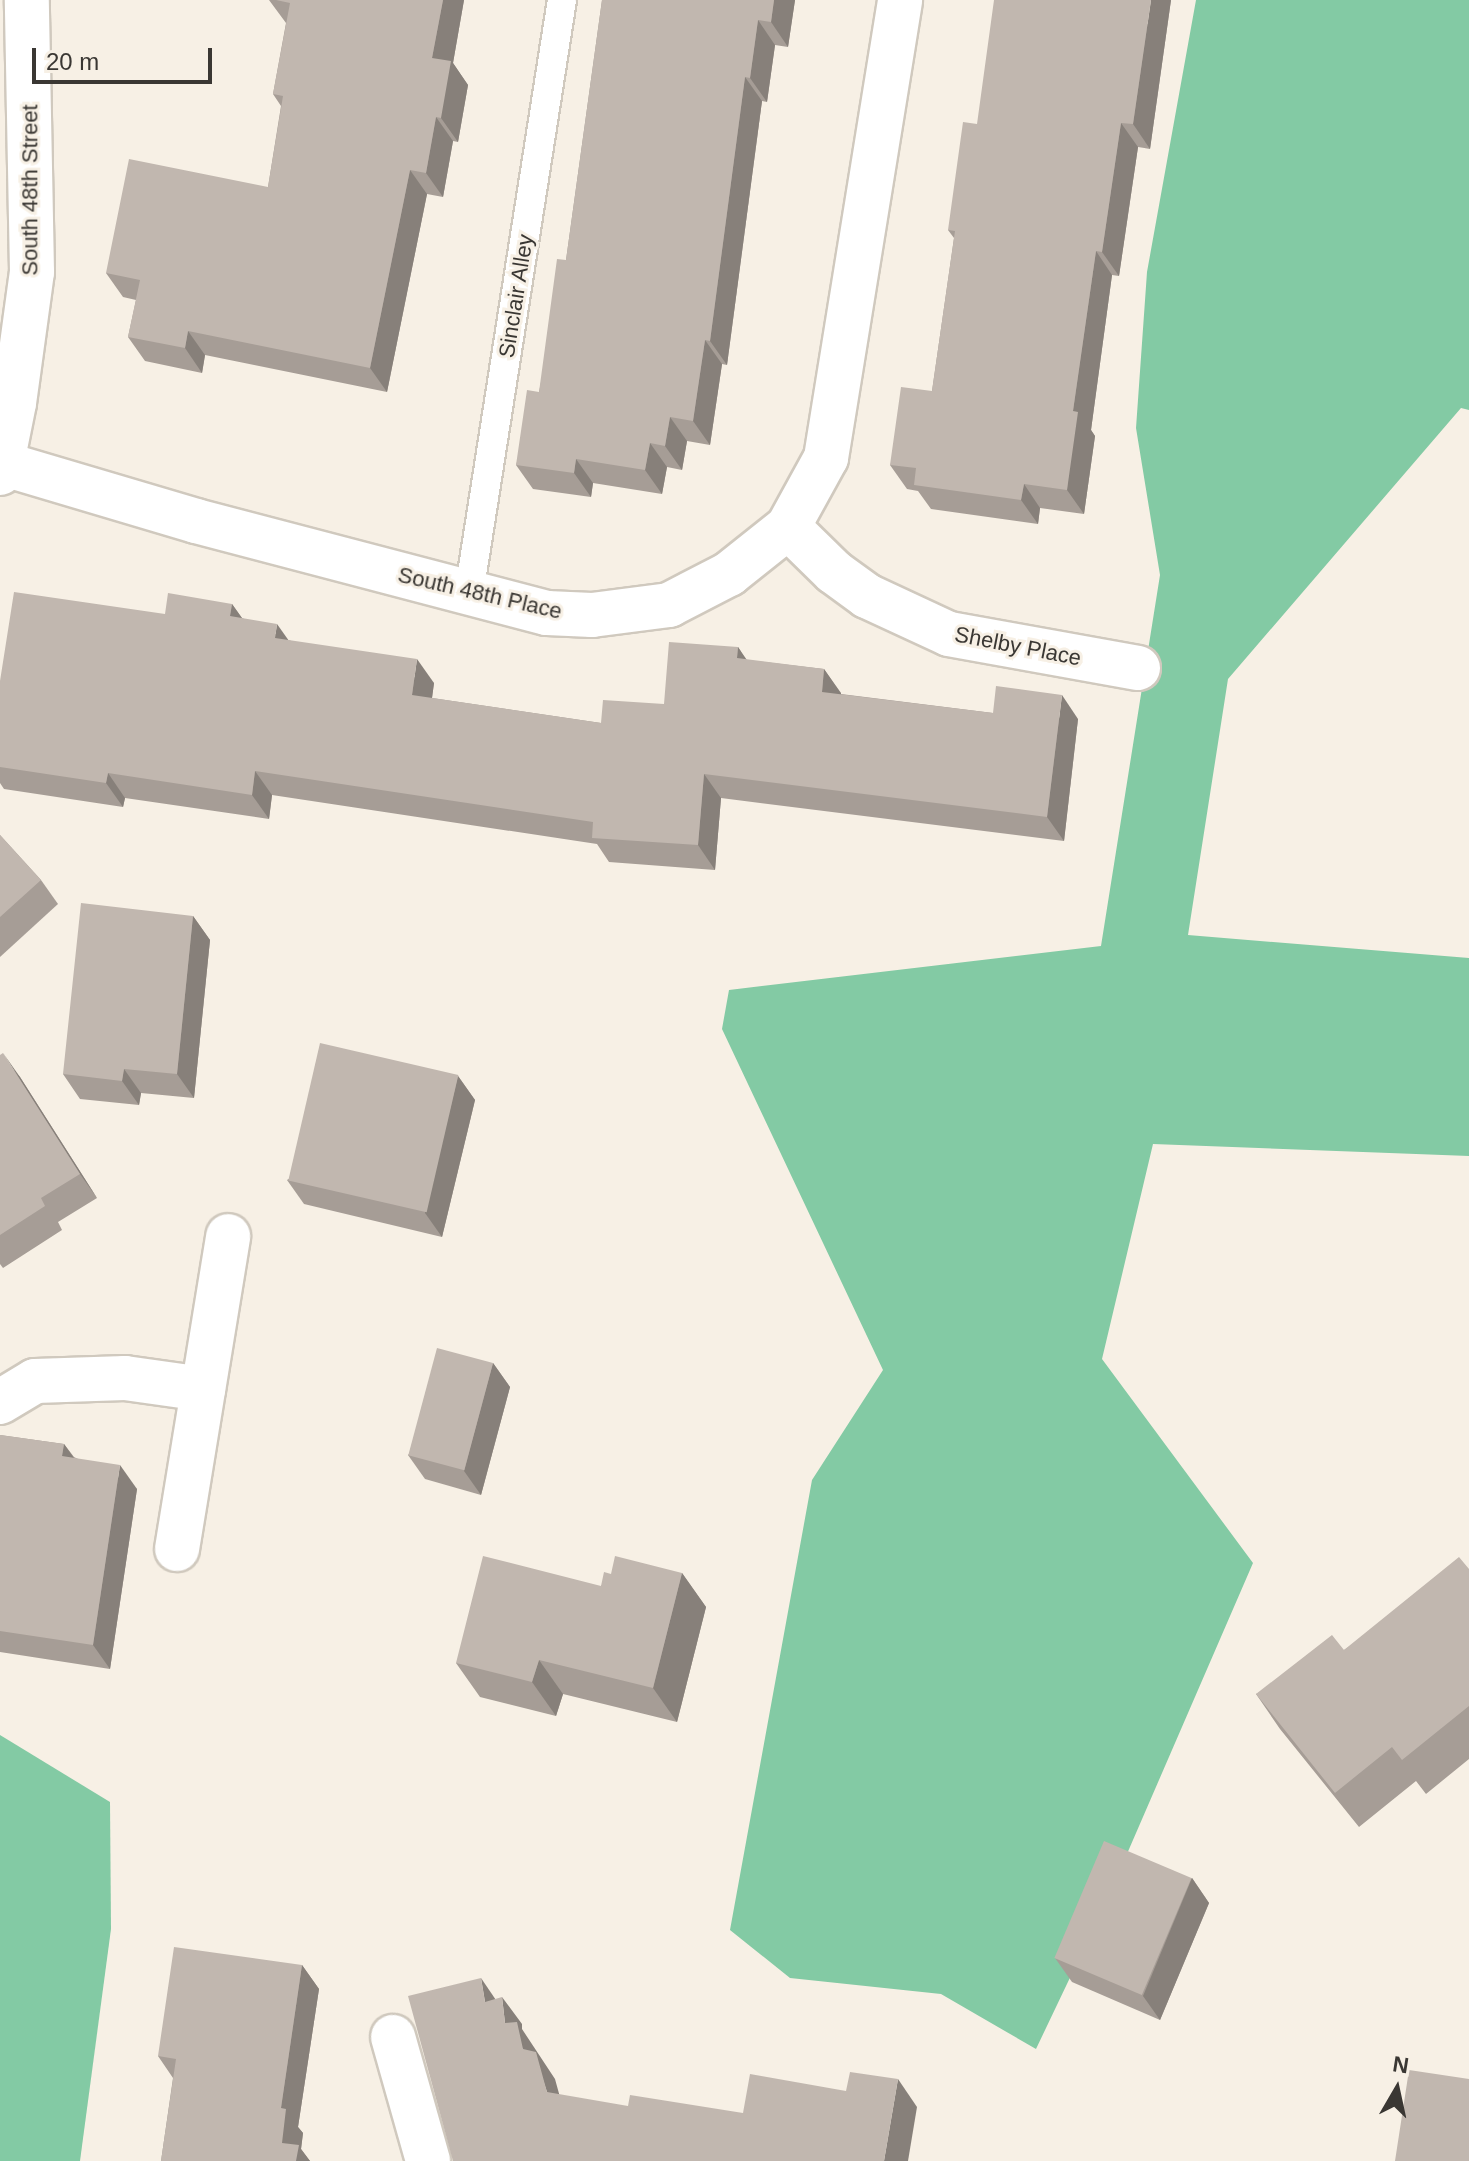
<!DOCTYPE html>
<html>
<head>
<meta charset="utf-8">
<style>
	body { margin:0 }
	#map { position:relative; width:1469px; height:2161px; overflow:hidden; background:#f7f0e5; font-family:Arial,sans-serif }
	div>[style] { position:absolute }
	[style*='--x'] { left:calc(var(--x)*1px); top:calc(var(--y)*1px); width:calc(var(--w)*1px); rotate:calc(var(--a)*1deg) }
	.forest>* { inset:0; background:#83caa4 }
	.roads { filter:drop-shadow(2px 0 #d0c9be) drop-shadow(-2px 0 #d0c9be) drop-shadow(0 2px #d0c9be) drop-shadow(0 -2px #d0c9be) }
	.lane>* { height:28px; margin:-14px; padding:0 14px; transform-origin:14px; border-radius:14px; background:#fff }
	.street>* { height:44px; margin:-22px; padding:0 22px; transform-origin:22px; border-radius:22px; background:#fff }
	.wall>* { inset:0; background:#a69d96 }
	.shaded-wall>* { inset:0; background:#87807a }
	.building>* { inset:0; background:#c1b7af; transform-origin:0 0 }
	span { translate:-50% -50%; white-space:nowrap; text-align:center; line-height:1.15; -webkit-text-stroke:6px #f7f0e5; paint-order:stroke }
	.street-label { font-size:22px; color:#3a3733 }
	.north { position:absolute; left:1357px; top:2049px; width:80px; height:80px; -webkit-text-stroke:6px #f7f0e5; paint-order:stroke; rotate:9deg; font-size:22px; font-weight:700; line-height:32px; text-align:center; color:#3a3733 }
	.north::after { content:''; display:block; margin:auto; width:28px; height:36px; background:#3a3733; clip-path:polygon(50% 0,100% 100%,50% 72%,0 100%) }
	.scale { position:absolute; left:32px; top:48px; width:180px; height:36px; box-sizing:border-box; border:4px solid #3a3733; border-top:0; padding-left:10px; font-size:24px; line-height:28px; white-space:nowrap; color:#3a3733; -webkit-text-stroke:6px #f7f0e5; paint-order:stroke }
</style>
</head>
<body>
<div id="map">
	<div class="forest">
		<i style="clip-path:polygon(1196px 0,1469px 0,1469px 410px,1461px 408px,1228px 679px,1188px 935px,1469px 958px,1469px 1156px,1153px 1144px,1102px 1359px,1253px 1563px,1107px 1900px,1036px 2049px,941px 1994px,790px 1978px,730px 1930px,812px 1480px,883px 1370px,722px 1029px,729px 990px,1101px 946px,1160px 575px,1136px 428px,1147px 272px)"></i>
		<i style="clip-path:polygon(0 1735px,110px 1802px,111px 1929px,80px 2161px,0 2161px)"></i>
	</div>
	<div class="roads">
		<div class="lane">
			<i style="--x:469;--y:593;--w:600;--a:-81.09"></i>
		</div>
		<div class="street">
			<i style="--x:4;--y:464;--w:200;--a:16.5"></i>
			<i style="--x:196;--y:521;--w:363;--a:14.7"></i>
			<i style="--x:547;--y:613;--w:45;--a:2.5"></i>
			<i style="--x:592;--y:615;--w:78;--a:-7.4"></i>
			<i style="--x:669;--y:605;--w:68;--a:-27.3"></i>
			<i style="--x:729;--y:574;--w:75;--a:-38.5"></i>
			<i style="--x:788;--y:527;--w:79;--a:-61.2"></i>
			<i style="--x:826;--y:458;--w:464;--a:-80.8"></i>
			<i style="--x:0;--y:473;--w:71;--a:-78.7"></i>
			<i style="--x:14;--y:403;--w:132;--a:-82.2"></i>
			<i style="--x:32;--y:272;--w:272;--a:-91.1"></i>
			<i style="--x:788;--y:527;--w:64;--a:44.4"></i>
			<i style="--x:834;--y:572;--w:41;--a:36"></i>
			<i style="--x:867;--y:596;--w:90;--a:24.9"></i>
			<i style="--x:949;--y:634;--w:192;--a:10.2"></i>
			<i style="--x:0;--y:1402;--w:41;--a:-31"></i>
			<i style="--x:35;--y:1381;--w:90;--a:-1.9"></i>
			<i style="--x:125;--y:1378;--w:79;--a:8"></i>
			<i style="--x:177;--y:1549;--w:317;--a:-80.7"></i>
			<i style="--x:393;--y:2037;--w:129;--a:74.2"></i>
		</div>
	</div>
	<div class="wall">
		<i style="clip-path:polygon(269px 0,464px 0,453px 63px,468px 85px,458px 142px,453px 141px,443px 197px,427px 194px,387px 392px,205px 355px,202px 373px,145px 361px,128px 337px,136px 300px,123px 297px,106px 273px,268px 187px,281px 106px,273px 94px,286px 23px)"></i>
		<i style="clip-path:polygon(602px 0,795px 0,788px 47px,775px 45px,767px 102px,762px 101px,727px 365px,722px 364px,710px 445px,687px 441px,682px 470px,667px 467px,662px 494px,593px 483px,591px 497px,533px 489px,516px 465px,539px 392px,566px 260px)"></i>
		<i style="clip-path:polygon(1171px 0,1150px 149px,1138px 147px,1119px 276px,1112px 275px,1091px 430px,1095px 436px,1084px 514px,1040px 508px,1038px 524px,931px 509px,918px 491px,907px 489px,890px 465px,932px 391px,954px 238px,948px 230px)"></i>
		<i style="clip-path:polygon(232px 604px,242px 618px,288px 640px,434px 683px,432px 698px,601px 723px,664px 704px,738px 647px,746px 660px,824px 669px,841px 694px,993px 713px,1078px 719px,1064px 841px,721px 798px,715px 870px,609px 862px,597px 844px,272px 795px,269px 819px,125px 798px,123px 807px,4px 789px,0 783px,0 681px)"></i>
		<i style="clip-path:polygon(0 835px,41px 880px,58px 904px,0 957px)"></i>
		<i style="clip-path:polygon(193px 916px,210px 940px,194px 1098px,141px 1093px,139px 1105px,80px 1099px,63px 1074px)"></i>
		<i style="clip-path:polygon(0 1055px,20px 1077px,97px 1198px,58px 1222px,62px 1230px,3px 1268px,0 1264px)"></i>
		<i style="clip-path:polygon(458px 1076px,475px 1100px,442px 1237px,304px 1204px,287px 1180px)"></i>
		<i style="clip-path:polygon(493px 1363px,510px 1387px,481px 1495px,425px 1479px,408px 1455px)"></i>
		<i style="clip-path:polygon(0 1435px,64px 1444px,74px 1457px,137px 1489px,110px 1669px,0 1652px)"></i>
		<i style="clip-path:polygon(1469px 1569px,1469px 1759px,1426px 1794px,1416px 1781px,1359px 1827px,1280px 1729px,1256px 1694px,1344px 1650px)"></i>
		<i style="clip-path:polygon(682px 1573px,706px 1607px,677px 1722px,563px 1694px,556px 1716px,480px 1697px,456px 1663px,601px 1586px,611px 1574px)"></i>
		<i style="clip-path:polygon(1192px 1878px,1209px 1903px,1160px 2020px,1072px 1982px,1055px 1958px)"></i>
		<i style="clip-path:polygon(302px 1965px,319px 1989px,298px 2127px,303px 2133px,301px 2149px,310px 2161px,161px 2161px,173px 2078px,158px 2056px)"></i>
	</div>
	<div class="shaded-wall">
		<i style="clip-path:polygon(443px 0,464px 0,453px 63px,468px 85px,458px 142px,441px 118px,432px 58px)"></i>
		<i style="clip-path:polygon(774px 0,795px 0,788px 47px,771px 22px)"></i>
		<i style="clip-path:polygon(1151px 0,1171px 0,1150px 149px,1133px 124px)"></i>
		<i style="clip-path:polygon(758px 20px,775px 45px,767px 102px,750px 78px)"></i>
		<i style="clip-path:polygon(745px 77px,762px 101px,727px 365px,710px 341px)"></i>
		<i style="clip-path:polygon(436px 117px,453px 141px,443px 197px,426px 173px)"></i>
		<i style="clip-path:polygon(1121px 123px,1138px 147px,1119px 276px,1102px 252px)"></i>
		<i style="clip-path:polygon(410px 170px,427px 194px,387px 392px,370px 368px)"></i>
		<i style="clip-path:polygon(1096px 251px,1112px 275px,1091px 430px,1095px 436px,1084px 514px,1067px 490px,1073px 411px)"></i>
		<i style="clip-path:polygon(188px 331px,205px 355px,202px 373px,185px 348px)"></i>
		<i style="clip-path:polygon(705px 340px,722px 364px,710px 445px,693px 421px)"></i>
		<i style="clip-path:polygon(670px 417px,687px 441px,682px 470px,665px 446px)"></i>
		<i style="clip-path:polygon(650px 443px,667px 467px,662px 494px,645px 470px)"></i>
		<i style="clip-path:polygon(576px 459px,593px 483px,591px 497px,574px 473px)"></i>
		<i style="clip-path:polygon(1024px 484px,1040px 508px,1038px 524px,1021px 500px)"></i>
		<i style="clip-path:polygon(232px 604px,249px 628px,230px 616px)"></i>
		<i style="clip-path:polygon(277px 624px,294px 648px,275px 638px)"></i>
		<i style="clip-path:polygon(738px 647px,755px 672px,737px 658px)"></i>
		<i style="clip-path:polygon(417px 659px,434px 683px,429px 720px,412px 695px)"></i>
		<i style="clip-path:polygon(824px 669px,841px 693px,839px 716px,822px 692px)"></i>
		<i style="clip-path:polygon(1062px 695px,1078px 719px,1064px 841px,1047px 817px)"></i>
		<i style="clip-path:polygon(255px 771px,272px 795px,269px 819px,252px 795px)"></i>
		<i style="clip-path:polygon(108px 773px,125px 798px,123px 807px,106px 783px)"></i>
		<i style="clip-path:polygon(704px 774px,721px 798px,715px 870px,698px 845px)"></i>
		<i style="clip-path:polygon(193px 916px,210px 940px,194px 1098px,177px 1074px)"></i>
		<i style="clip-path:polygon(3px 1053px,20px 1077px,97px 1198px,80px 1174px)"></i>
		<i style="clip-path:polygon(124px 1069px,141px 1093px,139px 1105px,122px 1081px)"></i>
		<i style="clip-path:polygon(458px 1076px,475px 1100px,442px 1237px,425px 1213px)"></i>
		<i style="clip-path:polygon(493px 1363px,510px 1387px,481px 1495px,464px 1471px)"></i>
		<i style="clip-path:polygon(64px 1444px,81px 1468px,62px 1456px)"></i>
		<i style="clip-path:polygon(120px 1465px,137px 1489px,110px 1669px,93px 1645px)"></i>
		<i style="clip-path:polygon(682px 1573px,706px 1607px,677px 1722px,653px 1688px)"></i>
		<i style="clip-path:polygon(539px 1660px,563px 1694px,556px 1716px,532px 1682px)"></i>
		<i style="clip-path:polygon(1192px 1878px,1209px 1903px,1160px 2020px,1143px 1996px)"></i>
		<i style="clip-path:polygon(302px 1965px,319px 1989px,298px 2127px,303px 2133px,301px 2149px,310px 2161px,294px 2161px,282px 2143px,281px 2108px)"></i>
		<i style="clip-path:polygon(481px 1978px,500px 2006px,485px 2002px)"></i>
		<i style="clip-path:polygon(502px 1997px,522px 2024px,522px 2029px,555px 2079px,566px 2119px,547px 2092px,542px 2077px,505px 2023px)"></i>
		<i style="clip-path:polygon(898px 2079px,917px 2107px,908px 2161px,884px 2161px)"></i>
	</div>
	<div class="building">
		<i style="clip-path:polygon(276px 0,443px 0,432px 58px,451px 61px,441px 118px,436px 117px,426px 173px,410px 170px,370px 368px,188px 331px,185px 348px,128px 337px,140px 280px,106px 273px,129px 159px,268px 187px,283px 96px,273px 94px,290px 3px)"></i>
		<i style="clip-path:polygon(602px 0,774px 0,771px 22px,758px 20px,750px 78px,745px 77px,710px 341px,705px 340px,693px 421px,670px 417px,665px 446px,650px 443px,645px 470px,576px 459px,574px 473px,516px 465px,527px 390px,539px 392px,557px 259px,566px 260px)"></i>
		<i style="clip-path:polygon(994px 0,1151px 0,1133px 124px,1121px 123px,1102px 252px,1096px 251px,1073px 411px,1078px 412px,1067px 490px,1024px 484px,1021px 500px,914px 485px,916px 468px,890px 465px,901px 387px,932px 391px,955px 231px,948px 230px,963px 122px,977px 124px)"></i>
		<i style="clip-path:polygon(14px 592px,165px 614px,168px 593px,232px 604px,230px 616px,277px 624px,275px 638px,417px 659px,412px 695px,601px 723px,603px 700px,664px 704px,669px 642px,738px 647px,737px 658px,824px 669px,822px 692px,993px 713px,996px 686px,1062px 695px,1047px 817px,704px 774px,698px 845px,592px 838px,593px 822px,255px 771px,252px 795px,108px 773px,106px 783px,0 767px,0 681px)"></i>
		<i style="clip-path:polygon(0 835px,41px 880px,0 917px)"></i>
		<i style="clip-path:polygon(81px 903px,193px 916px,177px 1074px,124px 1069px,122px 1081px,63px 1074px)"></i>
		<i style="left:320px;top:1043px;width:142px;height:141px;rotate:13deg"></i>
		<i style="clip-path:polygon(3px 1053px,80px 1174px,41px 1198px,45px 1206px,0 1235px,0 1055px)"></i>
		<i style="left:437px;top:1348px;width:58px;height:111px;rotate:15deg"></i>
		<i style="clip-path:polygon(0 1435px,64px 1444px,62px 1456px,120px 1465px,93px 1645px,0 1631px)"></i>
		<i style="clip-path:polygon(483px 1556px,601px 1586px,604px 1572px,611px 1574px,615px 1556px,682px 1573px,653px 1688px,539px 1660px,532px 1682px,456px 1663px)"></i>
		<i style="clip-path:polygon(1459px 1557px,1469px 1569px,1469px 1706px,1402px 1760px,1392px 1747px,1335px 1793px,1256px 1694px,1332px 1635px,1344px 1650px)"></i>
		<i style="left:1104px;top:1841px;width:95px;height:127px;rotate:23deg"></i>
		<i style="clip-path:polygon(174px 1947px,302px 1965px,281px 2108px,286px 2109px,282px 2143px,299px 2145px,296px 2161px,161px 2161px,176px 2059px,158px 2056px)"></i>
		<i style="clip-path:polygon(481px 1978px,485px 2002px,502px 1997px,505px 2023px,517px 2022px,523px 2049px,536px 2052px,547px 2092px,628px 2106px,630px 2095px,743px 2113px,750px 2074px,846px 2091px,850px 2072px,898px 2079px,884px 2161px,453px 2161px,408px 1996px)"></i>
		<i style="clip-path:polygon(1409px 2070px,1469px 2079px,1469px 2161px,1395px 2161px)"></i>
	</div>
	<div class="street-label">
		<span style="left:30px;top:190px;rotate:-90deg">South 48th Street</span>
		<span style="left:516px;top:296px;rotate:-81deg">Sinclair Alley</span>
		<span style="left:480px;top:593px;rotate:13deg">South 48th Place</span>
		<span style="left:1018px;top:646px;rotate:11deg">Shelby Place</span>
	</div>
	<div class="north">N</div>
	<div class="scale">20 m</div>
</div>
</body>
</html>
